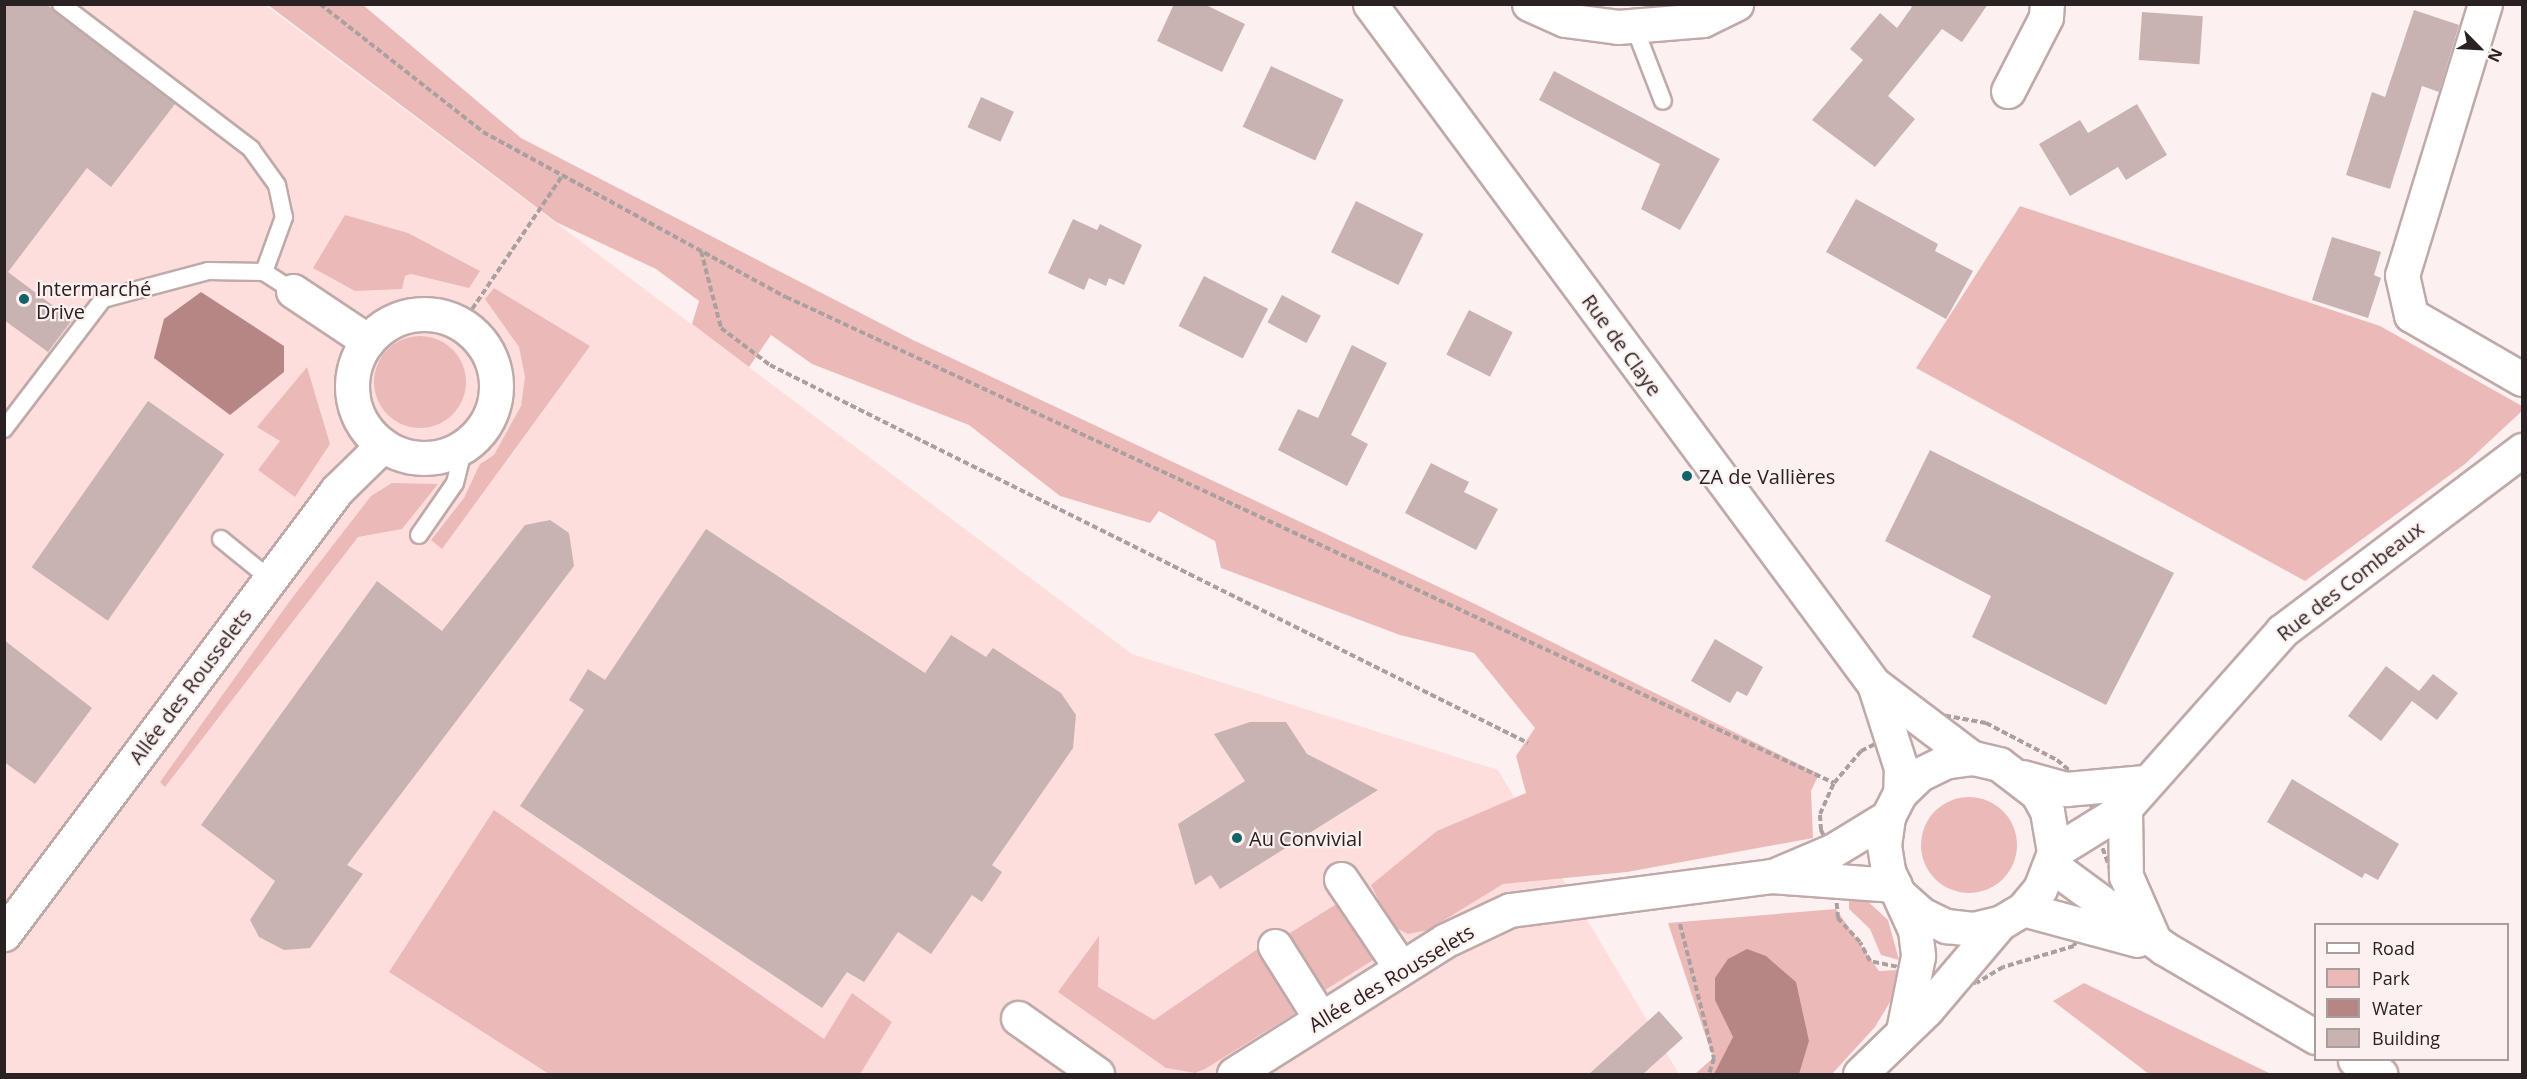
<!DOCTYPE html>
<html>
<head>
<meta charset="utf-8">
<style>
	body { margin:0 }
	#map { position:relative; width:2527px; height:1079px; overflow:hidden; background:#fdf0f0; font-family:"Open Sans",sans-serif }
	div>[style] { position:absolute }
	[style*='--x'] { left:calc(var(--x)*1px); top:calc(var(--y)*1px); width:calc(var(--w)*1px); rotate:calc(var(--a)*1deg) }
	.built>* { inset:0; background:#fddedd }
	.green>* { inset:0; background:#ebbab8; transform-origin:0 0 }
	.round { border-radius:50% }
	.water>* { inset:0; background:#b68685 }
	.building>* { inset:0; background:#c8b3b2; transform-origin:0 0 }
	.path>* { height:4px; margin-top:-2px; transform-origin:0; background:repeating-linear-gradient(90deg,#aba0a0 0 6px,transparent 0 9px) }
	.roads { filter:drop-shadow(2px 0 #bfaaa9) drop-shadow(-2px 0 #bfaaa9) drop-shadow(0 2px #bfaaa9) drop-shadow(0 -2px #bfaaa9) }
	.lane>* { height:16px; margin:-8px; padding:0 8px; transform-origin:8px; border-radius:8px; background:#fff }
	.street>* { height:33px; margin:-16.5px; padding:0 16.5px; transform-origin:16.5px; border-radius:16.5px; background:#fff }
	.street>.ring { margin:-16.5px; padding:0; box-sizing:content-box; background:none; border:33px solid #fff; border-radius:50% }
	.secondary>* { height:33px; margin:-16.5px; padding:0 16.5px; transform-origin:16.5px; border-radius:16.5px; background:#fff }
	.dots>* { width:16px; height:16px; translate:-50% -50%; box-sizing:border-box; border:3px solid #fdf0f0; border-radius:50% }
	span { translate:-50% -50%; white-space:nowrap; text-align:center; line-height:1.15; -webkit-text-stroke:4.5px #fdf0f0; paint-order:stroke }
	.poi-label { font-size:20px; color:#2a2222 }
	.left { translate:0 -50%; text-align:left }
	.street-label { font-size:20px; color:#2a2222 }
	.frame { position:absolute; inset:0; border:6px solid #2a2222; pointer-events:none }
	.legend { position:absolute; left:2314px; top:923px; width:195px; height:138px; box-sizing:border-box; background:#fdf0f0; border:2px solid #a99e9e; margin:0; padding:8px 10px; list-style:none; font-size:18px; color:#2a2222 }
	.legend li { display:flex; align-items:center; gap:12px; height:30px }
	.legend b { width:30px; border:2px solid #a99e9e }
	.north { position:absolute; left:2449px; top:18px; width:60px; height:60px; -webkit-text-stroke:4px #fdf0f0; paint-order:stroke; rotate:114deg; font-size:16px; font-weight:700; line-height:24px; text-align:center; color:#2a2222 }
	.north::after { content:''; display:block; margin:auto; width:21px; height:27px; background:#2a2222; clip-path:polygon(50% 0,100% 100%,50% 72%,0 100%) }
</style>
</head>
<body>
<div id="map">
	<div class="built">
		<i style="clip-path:polygon(5px 4px,265px 5px,1132px 654px,1498px 770px,1679px 1074px,5px 1074px)"></i>
	</div>
	<div class="green">
		<i style="clip-path:polygon(268px 5px,363px 5px,521px 138px,913px 340px,1473px 603px,1819px 774px,1811px 791px,1813px 838px,1627px 872px,1503px 884px,1428px 930px,1408px 934px,1392px 926px,1371px 885px,1437px 831px,1526px 793px,1516px 756px,1535px 728px,1474px 653px,1400px 635px,1221px 568px,1215px 541px,1159px 511px,1150px 523px,1060px 496px,969px 425px,812px 364px,771px 335px,749px 367px,692px 324px,699px 301px,656px 269px,556px 222px)"></i>
		<i style="clip-path:polygon(2020px 206px,2380px 326px,2522px 406px,2522px 411px,2465px 464px,2305px 581px,1916px 368px)"></i>
		<i style="clip-path:polygon(345px 215px,408px 233px,480px 271px,469px 288px,411px 274px,405px 276px,402px 289px,355px 291px,313px 268px)"></i>
		<i style="clip-path:polygon(494px 288px,590px 346px,442px 549px,431px 540px,464px 498px,480px 464px,494px 455px,521px 406px,525px 377px,519px 347px,485px 299px)"></i>
		<i class="round" style="left:374px;top:336px;width:92px;height:92px"></i>
		<i style="clip-path:polygon(307px 367px,330px 444px,295px 497px,258px 470px,280px 441px,257px 427px)"></i>
		<i style="clip-path:polygon(392px 483px,438px 484px,402px 529px,358px 537px,165px 787px,160px 782px,292px 598px,371px 496px)"></i>
		<i class="round" style="left:1921px;top:797px;width:96px;height:96px"></i>
		<i style="clip-path:polygon(494px 810px,824px 1039px,852px 993px,892px 1022px,860px 1074px,549px 1074px,389px 972px)"></i>
		<i style="clip-path:polygon(1849px 898px,1864px 898px,1888px 920px,1899px 960px,1881px 955px,1870px 929px,1849px 909px)"></i>
		<i style="left:1338px;top:903px;width:67px;height:58px;rotate:58deg"></i>
		<i style="clip-path:polygon(1836px 909px,1879px 971px,1897px 970px,1893px 997px,1875px 1027px,1832px 1074px,1695px 1074px,1713px 1058px,1668px 923px)"></i>
		<i style="clip-path:polygon(1099px 936px,1098px 987px,1154px 1020px,1259px 948px,1297px 1012px,1205px 1069px,1195px 1073px,1166px 1068px,1058px 992px)"></i>
		<i style="clip-path:polygon(2084px 983px,2271px 1074px,2149px 1074px,2053px 1001px)"></i>
	</div>
	<div class="water">
		<i style="clip-path:polygon(201px 292px,284px 346px,284px 372px,230px 415px,154px 358px,164px 319px)"></i>
		<i style="clip-path:polygon(1747px 949px,1766px 956px,1796px 982px,1809px 1041px,1799px 1074px,1714px 1074px,1733px 1037px,1715px 1000px,1715px 978px,1728px 959px)"></i>
	</div>
	<div class="building">
		<i style="clip-path:polygon(4px 4px,46px 4px,175px 104px,111px 187px,87px 168px,8px 272px,72px 320px,48px 352px,4px 320px)"></i>
		<i style="clip-path:polygon(1174px 4px,1204px 4px,1245px 24px,1222px 72px,1157px 41px)"></i>
		<i style="clip-path:polygon(1908px 4px,1988px 4px,1962px 42px,1942px 29px,1888px 96px,1915px 119px,1875px 167px,1812px 120px,1863px 60px,1850px 49px,1880px 13px,1897px 28px,1912px 7px)"></i>
		<i style="clip-path:polygon(2414px 10px,2459px 25px,2439px 92px,2422px 86px,2390px 189px,2346px 175px,2372px 92px,2385px 97px)"></i>
		<i style="left:2142px;top:12px;width:61px;height:48px;rotate:4deg"></i>
		<i style="left:1271px;top:66px;width:80px;height:67px;rotate:25deg"></i>
		<i style="clip-path:polygon(1554px 71px,1720px 159px,1680px 230px,1641px 209px,1660px 164px,1539px 100px)"></i>
		<i style="left:981px;top:97px;width:36px;height:33px;rotate:24deg"></i>
		<i style="clip-path:polygon(2137px 104px,2167px 155px,2126px 180px,2118px 167px,2070px 196px,2039px 144px,2080px 120px,2088px 133px)"></i>
		<i style="clip-path:polygon(1856px 199px,1938px 244px,1935px 251px,1973px 271px,1946px 319px,1826px 252px)"></i>
		<i style="left:1356px;top:201px;width:75px;height:57px;rotate:26deg"></i>
		<i style="clip-path:polygon(1073px 219px,1097px 230px,1100px 224px,1142px 245px,1124px 285px,1109px 278px,1106px 286px,1089px 278px,1084px 290px,1048px 273px)"></i>
		<i style="clip-path:polygon(2332px 237px,2381px 252px,2374px 275px,2381px 278px,2368px 318px,2312px 300px)"></i>
		<i style="left:1204px;top:276px;width:72px;height:56px;rotate:27deg"></i>
		<i style="left:1282px;top:295px;width:44px;height:31px;rotate:28deg"></i>
		<i style="left:1469px;top:310px;width:49px;height:50px;rotate:27deg"></i>
		<i style="clip-path:polygon(1352px 345px,1387px 363px,1351px 435px,1368px 444px,1347px 486px,1278px 450px,1298px 409px,1318px 418px)"></i>
		<i style="left:148px;top:401px;width:93px;height:203px;rotate:35deg"></i>
		<i style="clip-path:polygon(1930px 450px,2174px 573px,2106px 705px,1972px 637px,1991px 596px,1885px 541px)"></i>
		<i style="clip-path:polygon(1431px 463px,1469px 482px,1464px 492px,1498px 509px,1476px 550px,1405px 513px)"></i>
		<i style="clip-path:polygon(550px 520px,569px 533px,574px 566px,347px 865px,363px 874px,310px 948px,284px 950px,259px 937px,250px 920px,275px 881px,201px 825px,377px 581px,442px 631px,525px 525px)"></i>
		<i style="clip-path:polygon(706px 529px,925px 673px,951px 635px,986px 657px,993px 648px,1061px 693px,1076px 715px,1073px 748px,992px 865px,1002px 872px,982px 902px,972px 895px,931px 954px,898px 932px,864px 982px,847px 972px,822px 1008px,520px 806px,584px 710px,569px 700px,588px 669px,605px 680px)"></i>
		<i style="clip-path:polygon(1715px 639px,1763px 667px,1747px 696px,1737px 691px,1730px 703px,1691px 681px)"></i>
		<i style="clip-path:polygon(4px 640px,92px 708px,35px 784px,4px 762px)"></i>
		<i style="clip-path:polygon(2386px 666px,2419px 691px,2433px 674px,2458px 693px,2437px 720px,2412px 701px,2381px 741px,2348px 716px)"></i>
		<i style="clip-path:polygon(1250px 722px,1286px 722px,1307px 754px,1378px 790px,1220px 889px,1211px 875px,1195px 885px,1178px 824px,1245px 781px,1214px 734px)"></i>
		<i style="clip-path:polygon(2292px 779px,2399px 844px,2378px 880px,2365px 873px,2362px 878px,2267px 822px)"></i>
		<i style="clip-path:polygon(1659px 1011px,1683px 1038px,1643px 1074px,1589px 1074px)"></i>
	</div>
	<div class="path">
		<i style="--x:320;--y:4;--w:207;--a:38.1"></i>
		<i style="--x:483;--y:132;--w:345;--a:28.6"></i>
		<i style="--x:786;--y:297;--w:1155;--a:24.88"></i>
		<i style="--x:701;--y:251;--w:80;--a:75.4"></i>
		<i style="--x:721;--y:328;--w:61;--a:37.1"></i>
		<i style="--x:770;--y:365;--w:847;--a:26.5"></i>
		<i style="--x:462;--y:324;--w:180;--a:-55.9"></i>
		<i style="--x:1936;--y:714;--w:51;--a:10.2"></i>
		<i style="--x:1986;--y:723;--w:80;--a:27.5"></i>
		<i style="--x:2057;--y:760;--w:43;--a:40.3"></i>
		<i style="--x:2090;--y:788;--w:35;--a:85"></i>
		<i style="--x:2093;--y:823;--w:85;--a:69.4"></i>
		<i style="--x:2123;--y:903;--w:43;--a:151.1"></i>
		<i style="--x:2085;--y:924;--w:25;--a:117"></i>
		<i style="--x:2074;--y:946;--w:74;--a:163.5"></i>
		<i style="--x:2003;--y:967;--w:31;--a:149"></i>
		<i style="--x:1976;--y:983;--w:108;--a:-168.3"></i>
		<i style="--x:1870;--y:961;--w:21;--a:-118"></i>
		<i style="--x:1860;--y:942;--w:33;--a:-133"></i>
		<i style="--x:1838;--y:918;--w:67;--a:-95.1"></i>
		<i style="--x:1832;--y:851;--w:24;--a:-118"></i>
		<i style="--x:1821;--y:830;--w:16;--a:-94"></i>
		<i style="--x:1820;--y:814;--w:34;--a:-66"></i>
		<i style="--x:1834;--y:783;--w:42;--a:-49.8"></i>
		<i style="--x:1861;--y:751;--w:84;--a:-26.3"></i>
		<i style="--x:1680;--y:924;--w:138;--a:75.8"></i>
		<i style="--x:1714;--y:1058;--w:17;--a:107"></i>
	</div>
	<div class="roads">
		<div class="lane">
			<i style="--x:61;--y:4;--w:239;--a:37.3"></i>
			<i style="--x:251;--y:149;--w:44;--a:54.2"></i>
			<i style="--x:277;--y:185;--w:33;--a:78"></i>
			<i style="--x:284;--y:217;--w:59;--a:110"></i>
			<i style="--x:264;--y:272;--w:35;--a:33"></i>
			<i style="--x:1634;--y:26;--w:80;--a:68.9"></i>
			<i style="--x:4;--y:429;--w:163;--a:-52.7"></i>
			<i style="--x:103;--y:299;--w:109;--a:-14.9"></i>
			<i style="--x:208;--y:271;--w:56;--a:1"></i>
			<i style="--x:419;--y:535;--w:63;--a:-55.3"></i>
			<i style="--x:455;--y:483;--w:38;--a:-76"></i>
			<i style="--x:221;--y:539;--w:63;--a:39.2"></i>
		</div>
		<div class="street">
			<i style="--x:1529;--y:4;--w:39;--a:24"></i>
			<i style="--x:1565;--y:20;--w:53;--a:7.5"></i>
			<i style="--x:1618;--y:27;--w:85;--a:-4.7"></i>
			<i style="--x:1703;--y:20;--w:37;--a:-26"></i>
			<i style="--x:2485;--y:4;--w:283;--a:107"></i>
			<i style="--x:2402;--y:275;--w:41;--a:77.3"></i>
			<i style="--x:2411;--y:315;--w:128;--a:30"></i>
			<i style="--x:2008;--y:91;--w:83;--a:-62.8"></i>
			<i style="--x:2046;--y:17;--w:13;--a:-86"></i>
			<i style="--x:293;--y:291;--w:90;--a:33.7"></i>
			<i class="ring" style="left:352px;top:314px;width:111px;height:111px"></i>
			<i style="--x:2022;--y:777;--w:46;--a:15.3"></i>
			<i style="--x:2066;--y:789;--w:79;--a:-5.1"></i>
			<i style="--x:2125;--y:808;--w:68;--a:89.2"></i>
			<i style="--x:2126;--y:876;--w:70;--a:66.4"></i>
			<i style="--x:2054;--y:852;--w:84;--a:-31.8"></i>
			<i style="--x:2125;--y:808;--w:237;--a:-48.4"></i>
			<i style="--x:2282;--y:631;--w:301;--a:-37"></i>
			<i style="--x:1773;--y:876;--w:64;--a:-23"></i>
			<i style="--x:1832;--y:851;--w:66;--a:-31.3"></i>
			<i style="--x:1341;--y:879;--w:107;--a:56"></i>
			<i style="--x:4;--y:934;--w:555;--a:-53.13"></i>
			<i style="--x:337;--y:490;--w:64;--a:-44.4"></i>
			<i style="--x:1275;--y:946;--w:86;--a:57.8"></i>
			<i style="--x:1018;--y:1018;--w:97;--a:35.3"></i>
			<i style="--x:1234;--y:1074;--w:249;--a:-32.3"></i>
			<i style="--x:1444;--y:941;--w:73;--a:-25.2"></i>
			<i style="--x:1510;--y:910;--w:263;--a:-7.4"></i>
			<i style="--x:1771;--y:876;--w:124;--a:4.2"></i>
		</div>
		<div class="secondary">
			<i style="--x:1370;--y:4;--w:846;--a:53.46"></i>
			<i style="--x:1874;--y:684;--w:123;--a:37.1"></i>
			<i style="--x:1874;--y:684;--w:88;--a:72.2"></i>
			<i style="--x:1901;--y:768;--w:25;--a:92"></i>
			<i style="--x:2051;--y:865;--w:140;--a:36.3"></i>
			<i style="--x:2164;--y:948;--w:176;--a:30.4"></i>
			<i style="--x:1901;--y:896;--w:27;--a:42"></i>
			<i style="--x:1921;--y:914;--w:28;--a:26"></i>
			<i style="--x:1946;--y:926;--w:27;--a:6"></i>
			<i style="--x:1973;--y:929;--w:28;--a:-13"></i>
			<i style="--x:2000;--y:923;--w:27;--a:-31"></i>
			<i style="--x:2023;--y:909;--w:26;--a:-50"></i>
			<i style="--x:2040;--y:889;--w:40;--a:-69"></i>
			<i style="--x:2054;--y:852;--w:42;--a:-99.7"></i>
			<i style="--x:2047;--y:811;--w:21;--a:-119"></i>
			<i style="--x:2037;--y:793;--w:48;--a:-142.7"></i>
			<i style="--x:1999;--y:764;--w:28;--a:-167"></i>
			<i style="--x:1972;--y:758;--w:27;--a:172"></i>
			<i style="--x:1945;--y:762;--w:28;--a:154"></i>
			<i style="--x:1920;--y:774;--w:28;--a:136"></i>
			<i style="--x:1900;--y:793;--w:27;--a:117"></i>
			<i style="--x:1888;--y:817;--w:28;--a:98"></i>
			<i style="--x:1884;--y:845;--w:26;--a:81"></i>
			<i style="--x:1888;--y:871;--w:65;--a:65.4"></i>
			<i style="--x:1915;--y:930;--w:26;--a:83"></i>
			<i style="--x:1918;--y:956;--w:76;--a:101.3"></i>
			<i style="--x:2023;--y:909;--w:118;--a:15.2"></i>
			<i style="--x:2355;--y:1060;--w:29;--a:29"></i>
			<i style="--x:1860;--y:1074;--w:93;--a:-44.1"></i>
			<i style="--x:1927;--y:1009;--w:113;--a:-49.7"></i>
		</div>
	</div>
	<div class="dots">
		<i style="left:24px;top:299px;background:#136367"></i>
		<i style="left:1687px;top:476px;background:#136367"></i>
		<i style="left:1237px;top:838px;background:#136367"></i>
	</div>
	<div class="poi-label">
		<span class="left" style="left:36px;top:300px">Intermarché<br>Drive</span>
		<span class="left" style="left:1699px;top:476px">ZA de Vallières</span>
		<span class="left" style="left:1249px;top:838px">Au Convivial</span>
	</div>
	<div class="street-label">
		<span style="left:1622px;top:345px;rotate:54deg">Rue de Claye</span>
		<span style="left:2350px;top:581px;rotate:-38deg">Rue des Combeaux</span>
		<span style="left:190px;top:686px;rotate:-53deg">Allée des Rousselets</span>
		<span style="left:1391px;top:978px;rotate:-31deg">Allée des Rousselets</span>
	</div>
	<div class="frame"></div>
	<ul class="legend">
	<li><b style="height:8px;background:#fff"></b>Road</li>
	<li><b style="height:16px;background:#ebbab8"></b>Park</li>
	<li><b style="height:16px;background:#b68685"></b>Water</li>
	<li><b style="height:16px;background:#c8b3b2"></b>Building</li>
	</ul>
	<div class="north">N</div>
</div>
</body>
</html>
